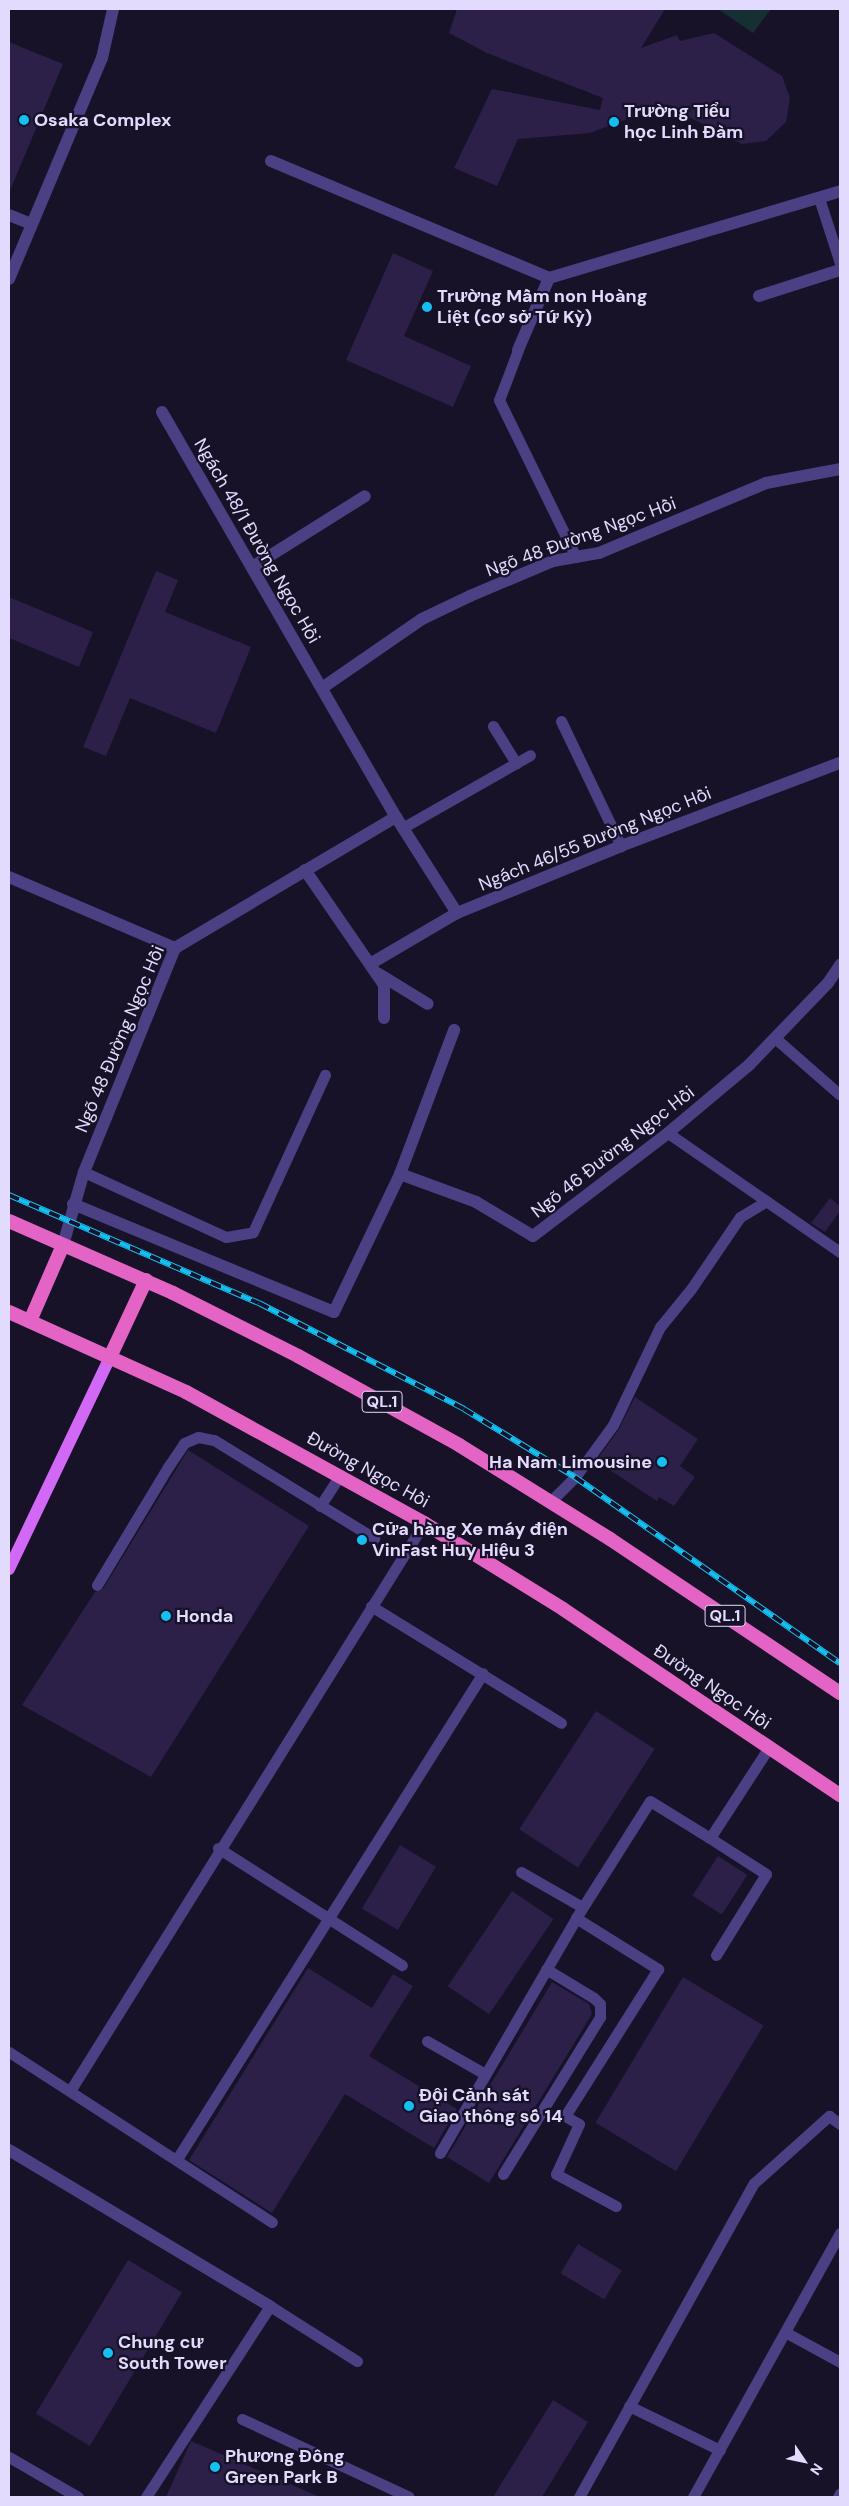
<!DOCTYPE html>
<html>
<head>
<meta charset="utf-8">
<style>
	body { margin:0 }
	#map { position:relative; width:849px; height:2506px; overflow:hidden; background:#181228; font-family:"DM Sans",sans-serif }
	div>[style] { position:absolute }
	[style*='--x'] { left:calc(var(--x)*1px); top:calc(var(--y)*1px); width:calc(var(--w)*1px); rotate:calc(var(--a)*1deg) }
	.green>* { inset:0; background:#152f32 }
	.building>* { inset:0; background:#2c1f48; transform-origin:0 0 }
	.service>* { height:11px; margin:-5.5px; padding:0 5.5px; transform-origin:5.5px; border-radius:5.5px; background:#4b4084 }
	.minor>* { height:12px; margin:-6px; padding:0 6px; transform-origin:6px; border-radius:6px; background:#4b4084 }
	.primary>* { height:12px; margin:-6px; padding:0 6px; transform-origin:6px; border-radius:6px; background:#d269f6 }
	.trunk>* { height:14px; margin:-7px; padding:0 7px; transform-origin:7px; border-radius:7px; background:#e464c5 }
	.rail>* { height:5.5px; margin-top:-2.75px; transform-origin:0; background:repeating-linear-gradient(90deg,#181228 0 11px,#13c0f1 0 22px); box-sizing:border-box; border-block:1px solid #13c0f1 }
	.dots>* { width:14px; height:14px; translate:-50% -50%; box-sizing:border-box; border:2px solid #181228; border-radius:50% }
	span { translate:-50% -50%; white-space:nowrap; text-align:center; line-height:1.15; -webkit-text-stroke:4.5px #181228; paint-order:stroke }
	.shield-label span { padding:1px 4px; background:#181228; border:1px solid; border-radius:4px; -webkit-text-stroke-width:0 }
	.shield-label { font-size:16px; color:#e3dbfd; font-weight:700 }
	.poi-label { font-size:18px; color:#e3dbfd; font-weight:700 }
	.left { translate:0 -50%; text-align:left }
	.right { translate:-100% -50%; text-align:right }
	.street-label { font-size:18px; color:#e3dbfd }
	.frame { position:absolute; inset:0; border:10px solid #e3dbfd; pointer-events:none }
	.north { position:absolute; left:779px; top:2436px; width:50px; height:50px; -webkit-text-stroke:4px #181228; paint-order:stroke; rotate:124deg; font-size:14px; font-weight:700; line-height:20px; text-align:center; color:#e3dbfd }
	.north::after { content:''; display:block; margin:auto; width:18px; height:22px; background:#e3dbfd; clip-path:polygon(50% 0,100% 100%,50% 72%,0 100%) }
</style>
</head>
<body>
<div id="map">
	<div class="green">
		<i style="clip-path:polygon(718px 9px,771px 9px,753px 33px)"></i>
	</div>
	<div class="building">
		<i style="clip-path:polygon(457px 9px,665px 9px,641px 48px,677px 35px,680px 41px,714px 33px,782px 76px,790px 98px,786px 122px,766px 141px,742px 144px,665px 105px,590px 133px,518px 139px,497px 186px,454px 168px,492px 89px,600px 110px,603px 98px,487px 53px,449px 33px)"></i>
		<i style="clip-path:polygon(9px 42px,63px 64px,9px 193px)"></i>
		<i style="clip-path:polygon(393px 253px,433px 271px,404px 336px,471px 366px,453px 407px,346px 360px)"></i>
		<i style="clip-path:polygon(156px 571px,178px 580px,165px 612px,251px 647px,216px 733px,130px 698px,106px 756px,83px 747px)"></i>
		<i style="clip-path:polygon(9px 597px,93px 632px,79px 667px,9px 638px)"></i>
		<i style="clip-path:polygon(830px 1198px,840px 1206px,840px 1211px,825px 1232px,811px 1223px)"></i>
		<i style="clip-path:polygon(635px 1397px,698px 1439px,680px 1466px,695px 1477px,674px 1506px,659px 1497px,657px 1501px,596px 1461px,619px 1429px)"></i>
		<i style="clip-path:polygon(188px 1450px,309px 1526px,151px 1777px,22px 1705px,95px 1592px,103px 1589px)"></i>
		<i style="left:596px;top:1711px;width:70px;height:141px;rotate:33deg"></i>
		<i style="left:400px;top:1845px;width:42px;height:74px;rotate:31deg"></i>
		<i style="left:718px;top:1856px;width:35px;height:47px;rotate:33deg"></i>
		<i style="left:512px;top:1891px;width:50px;height:115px;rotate:34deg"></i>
		<i style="clip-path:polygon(308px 1968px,372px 2008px,393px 1974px,413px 1986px,369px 2056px,457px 2109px,434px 2148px,345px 2094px,272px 2213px,189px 2160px)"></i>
		<i style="left:683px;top:1977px;width:94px;height:170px;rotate:31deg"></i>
		<i style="clip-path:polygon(552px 1982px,589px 2004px,592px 2014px,489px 2183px,447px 2157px)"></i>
		<i style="left:578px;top:2244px;width:51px;height:34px;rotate:31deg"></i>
		<i style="left:128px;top:2260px;width:63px;height:179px;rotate:31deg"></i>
		<i style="clip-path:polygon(553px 2400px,588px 2422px,542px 2497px,493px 2497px)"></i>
		<i style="clip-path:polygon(191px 2441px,320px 2497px,166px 2497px)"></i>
	</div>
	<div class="service">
		<i style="--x:819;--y:198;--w:68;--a:72.1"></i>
		<i style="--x:518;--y:350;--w:53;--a:110.8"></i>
		<i style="--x:499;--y:400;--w:175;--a:63.9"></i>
		<i style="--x:561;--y:721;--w:139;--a:64.4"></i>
		<i style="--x:493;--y:726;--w:44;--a:58.1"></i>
		<i style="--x:404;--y:827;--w:145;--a:-29.7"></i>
		<i style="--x:775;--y:1038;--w:86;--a:41.2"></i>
		<i style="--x:668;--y:1133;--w:209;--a:34.7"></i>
		<i style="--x:84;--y:1172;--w:156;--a:24.6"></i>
		<i style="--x:226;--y:1237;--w:27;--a:-10"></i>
		<i style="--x:253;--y:1232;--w:173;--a:-65.4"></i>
		<i style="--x:550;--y:1502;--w:35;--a:-45"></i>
		<i style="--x:575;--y:1477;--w:64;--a:-53.8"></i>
		<i style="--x:613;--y:1425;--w:109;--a:-64.4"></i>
		<i style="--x:660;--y:1327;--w:49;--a:-50.8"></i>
		<i style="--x:691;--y:1289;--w:87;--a:-55.8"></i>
		<i style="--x:740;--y:1217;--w:31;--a:-31"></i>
		<i style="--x:320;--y:1506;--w:37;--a:-57"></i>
		<i style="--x:97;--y:1585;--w:138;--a:-59"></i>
		<i style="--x:168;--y:1467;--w:29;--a:-56"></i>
		<i style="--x:184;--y:1443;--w:15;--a:-23"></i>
		<i style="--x:198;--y:1437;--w:16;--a:11"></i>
		<i style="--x:214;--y:1440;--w:188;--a:31.5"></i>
		<i style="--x:371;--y:1606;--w:223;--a:31.6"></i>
		<i style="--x:218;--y:1848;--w:218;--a:32.5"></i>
		<i style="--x:521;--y:1872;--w:70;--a:29.8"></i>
		<i style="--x:576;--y:1918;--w:97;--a:31.9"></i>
		<i style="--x:658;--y:1969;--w:174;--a:122.3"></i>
		<i style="--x:565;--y:2116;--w:16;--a:30"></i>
		<i style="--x:579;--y:2124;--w:55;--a:114.7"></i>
		<i style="--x:556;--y:2174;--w:68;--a:28.1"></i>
		<i style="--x:716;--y:1955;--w:95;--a:-58.3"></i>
		<i style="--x:766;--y:1874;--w:67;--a:-147.3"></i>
		<i style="--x:710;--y:1838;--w:108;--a:-57"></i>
		<i style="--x:427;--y:2041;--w:67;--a:29.6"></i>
		<i style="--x:9;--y:2052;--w:313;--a:32.9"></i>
		<i style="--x:70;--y:2091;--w:669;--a:-58.07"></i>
		<i style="--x:440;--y:2153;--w:272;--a:-59.9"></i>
		<i style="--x:576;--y:1918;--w:138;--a:-57.7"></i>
		<i style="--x:650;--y:1801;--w:70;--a:31.7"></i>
		<i style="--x:177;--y:2159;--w:574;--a:-57.8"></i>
		<i style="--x:503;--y:2174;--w:185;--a:-58.3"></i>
		<i style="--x:600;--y:2017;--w:13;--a:-90"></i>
		<i style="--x:600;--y:2004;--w:8;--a:-135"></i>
		<i style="--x:594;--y:1998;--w:56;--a:-148.9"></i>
		<i style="--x:785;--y:2332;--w:63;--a:28.6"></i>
		<i style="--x:629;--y:2406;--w:101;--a:25.8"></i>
		<i style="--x:242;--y:2419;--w:184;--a:25"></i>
		<i style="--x:9;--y:2457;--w:80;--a:30.1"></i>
		<i style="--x:146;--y:2497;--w:228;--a:-57"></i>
		<i style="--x:270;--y:2306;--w:103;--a:32.3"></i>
		<i style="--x:579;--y:2497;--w:359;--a:-60.9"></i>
		<i style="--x:754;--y:2183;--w:101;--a:-41.8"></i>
		<i style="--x:829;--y:2116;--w:14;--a:36"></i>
		<i style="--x:693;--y:2497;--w:302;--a:-60.9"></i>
		<i style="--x:838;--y:2497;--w:4;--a:-63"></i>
	</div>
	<div class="minor">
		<i style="--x:271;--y:161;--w:302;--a:22.8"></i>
		<i style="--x:549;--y:278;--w:304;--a:-16.6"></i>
		<i style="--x:9;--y:215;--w:24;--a:22"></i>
		<i style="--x:9;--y:279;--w:240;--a:-67.2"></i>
		<i style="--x:102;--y:58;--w:50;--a:-77.3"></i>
		<i style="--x:759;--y:296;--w:85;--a:-17.8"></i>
		<i style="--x:518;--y:350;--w:78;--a:-66.7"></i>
		<i style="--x:162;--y:412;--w:468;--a:60"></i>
		<i style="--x:252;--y:567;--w:133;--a:-32.1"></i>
		<i style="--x:322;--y:688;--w:121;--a:-34.6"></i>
		<i style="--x:422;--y:619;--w:53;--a:-25.6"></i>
		<i style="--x:470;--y:596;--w:90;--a:-22.9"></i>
		<i style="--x:553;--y:561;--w:47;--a:-9.9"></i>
		<i style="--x:599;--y:553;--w:181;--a:-22.7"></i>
		<i style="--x:766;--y:483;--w:75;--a:-10.7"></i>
		<i style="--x:305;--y:870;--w:140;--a:55.5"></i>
		<i style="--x:384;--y:985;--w:33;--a:90"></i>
		<i style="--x:9;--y:877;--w:181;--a:23.2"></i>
		<i style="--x:370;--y:964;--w:101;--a:-30.4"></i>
		<i style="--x:457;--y:913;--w:177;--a:-22.2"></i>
		<i style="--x:621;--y:846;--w:234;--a:-20.8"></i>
		<i style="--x:379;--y:974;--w:57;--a:31.5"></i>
		<i style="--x:400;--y:1174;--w:154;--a:-69.4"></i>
		<i style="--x:73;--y:1204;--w:282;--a:22.5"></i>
		<i style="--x:334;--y:1312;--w:153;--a:-64.4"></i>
		<i style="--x:400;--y:1174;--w:81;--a:20.2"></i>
		<i style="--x:476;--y:1202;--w:66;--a:30.8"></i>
		<i style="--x:533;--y:1236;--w:170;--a:-37.3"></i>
		<i style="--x:668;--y:1133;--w:106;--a:-40"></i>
		<i style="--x:749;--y:1065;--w:114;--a:-46.1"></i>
		<i style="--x:828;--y:983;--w:22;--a:-56"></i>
		<i style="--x:63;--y:1245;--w:76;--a:-74"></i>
		<i style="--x:84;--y:1172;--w:242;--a:-67.9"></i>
		<i style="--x:175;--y:948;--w:257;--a:-30.7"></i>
		<i style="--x:396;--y:817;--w:114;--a:57.6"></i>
		<i style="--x:9;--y:2150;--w:304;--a:30.9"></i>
	</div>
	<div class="primary">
		<i style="--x:9;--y:1569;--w:235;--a:-64.5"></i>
	</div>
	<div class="trunk">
		<i style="--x:9;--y:1221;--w:179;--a:23.7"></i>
		<i style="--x:173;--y:1293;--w:140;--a:26.7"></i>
		<i style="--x:298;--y:1356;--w:184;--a:28.9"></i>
		<i style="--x:459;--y:1445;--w:178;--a:31.9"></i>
		<i style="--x:610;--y:1539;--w:277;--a:33.8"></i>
		<i style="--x:9;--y:1312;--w:194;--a:24.3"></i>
		<i style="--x:186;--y:1392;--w:272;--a:28.8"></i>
		<i style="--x:424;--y:1523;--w:163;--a:31.7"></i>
		<i style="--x:563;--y:1609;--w:334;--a:33.9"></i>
		<i style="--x:30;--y:1321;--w:83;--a:-66.5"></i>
		<i style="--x:110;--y:1357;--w:85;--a:-64.9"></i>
	</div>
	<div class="rail">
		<i style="--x:9;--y:1195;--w:272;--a:23.4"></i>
		<i style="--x:259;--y:1303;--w:231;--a:27.3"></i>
		<i style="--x:464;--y:1409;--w:130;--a:31.5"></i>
		<i style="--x:575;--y:1477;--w:324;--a:35.1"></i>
	</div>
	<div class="dots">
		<i style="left:24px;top:120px;background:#13c0f1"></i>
		<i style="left:614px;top:122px;background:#13c0f1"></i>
		<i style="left:427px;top:307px;background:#13c0f1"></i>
		<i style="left:662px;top:1462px;background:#13c0f1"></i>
		<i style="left:362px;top:1540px;background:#13c0f1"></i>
		<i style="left:166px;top:1616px;background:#13c0f1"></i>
		<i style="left:409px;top:2106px;background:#13c0f1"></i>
		<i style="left:108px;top:2353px;background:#13c0f1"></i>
		<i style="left:215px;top:2467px;background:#13c0f1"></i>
	</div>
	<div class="shield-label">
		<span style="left:382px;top:1402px">QL.1</span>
		<span style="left:725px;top:1616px">QL.1</span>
	</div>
	<div class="poi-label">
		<span class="left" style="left:624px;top:122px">Trường Tiểu<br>học Linh Đàm</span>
		<span class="left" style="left:34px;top:120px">Osaka Complex</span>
		<span class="left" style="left:437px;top:307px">Trường Mầm non Hoàng<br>Liệt (cơ sở Tứ Kỳ)</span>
		<span class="right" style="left:652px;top:1462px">Ha Nam Limousine</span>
		<span class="left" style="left:372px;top:1540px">Cửa hàng Xe máy điện<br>VinFast Huy Hiệu 3</span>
		<span class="left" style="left:176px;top:1616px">Honda</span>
		<span class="left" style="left:419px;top:2106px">Đội Cảnh sát<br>Giao thông số 14</span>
		<span class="left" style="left:118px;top:2353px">Chung cư<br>South Tower</span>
		<span class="left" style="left:225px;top:2467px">Phương Đông<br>Green Park B</span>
	</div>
	<div class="street-label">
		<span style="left:581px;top:537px;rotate:-20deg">Ngõ 48 Đường Ngọc Hồi</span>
		<span style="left:257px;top:541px;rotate:60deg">Ngách 48/1 Đường Ngọc Hồi</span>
		<span style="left:595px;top:839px;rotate:-22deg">Ngách 46/55 Đường Ngọc Hồi</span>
		<span style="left:120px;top:1039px;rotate:-67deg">Ngõ 48 Đường Ngọc Hồi</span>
		<span style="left:613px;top:1152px;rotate:-38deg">Ngõ 46 Đường Ngọc Hồi</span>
		<span style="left:368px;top:1470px;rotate:29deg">Đường Ngọc Hồi</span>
		<span style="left:712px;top:1687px;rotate:34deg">Đường Ngọc Hồi</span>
	</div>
	<div class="frame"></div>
	<div class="north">N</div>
</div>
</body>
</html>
